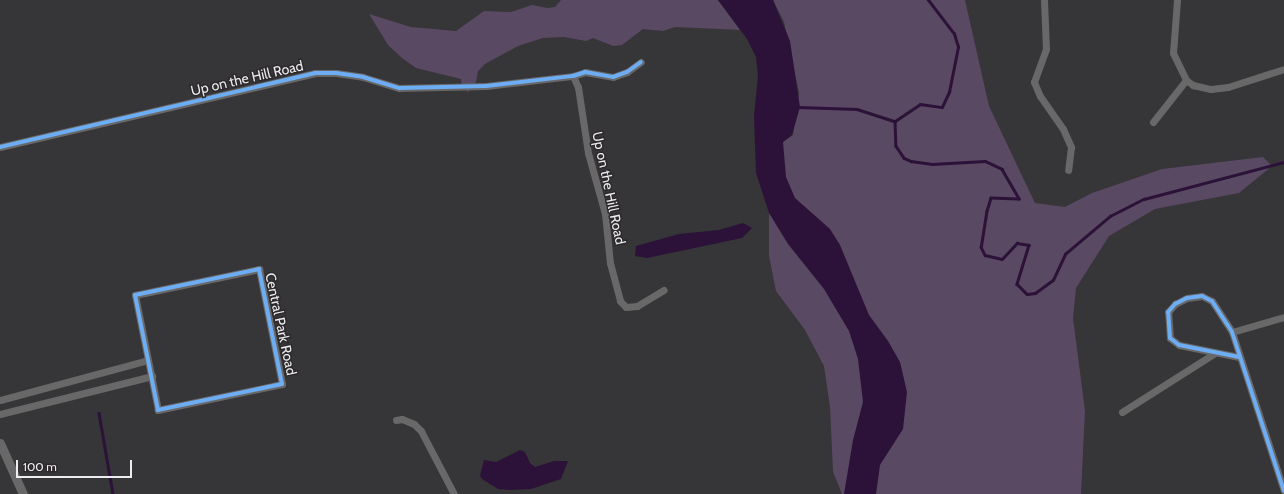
<!DOCTYPE html>
<html>
<head>
<meta charset="utf-8">
<style>
	body { margin:0 }
	#map { position:relative; width:1284px; height:494px; overflow:hidden; background:#363537; font-family:Cabin,sans-serif }
	div>[style] { position:absolute }
	[style*='--x'] { left:calc(var(--x)*1px); top:calc(var(--y)*1px); width:calc(var(--w)*1px); rotate:calc(var(--a)*1deg) }
	.green>* { inset:0; background:#594963 }
	.water>* { inset:0; background:#2c1238 }
	.stream>* { height:2.5px; margin:-1.25px; padding:0 1.25px; transform-origin:1.25px; border-radius:1.25px; background:#2c1238 }
	.minor>* { height:7px; margin:-3.5px; padding:0 3.5px; transform-origin:3.5px; border-radius:3.5px; background:#696869 }
	.tertiary>* { height:9px; margin:-4.5px; padding:0 4.5px; transform-origin:4.5px; border-radius:4.5px; background:#696869 }
	.cycleway>* { height:4px; margin:-2px; padding:0 2px; transform-origin:2px; border-radius:2px; background:#6dadf4 }
	span { translate:-50% -50%; white-space:nowrap; text-align:center; line-height:1.15; -webkit-text-stroke:3px #2d2a2e; paint-order:stroke }
	.street-label { font-size:14px; color:#eeecef }
	.scale { position:absolute; left:16px; top:460px; width:116px; height:18px; box-sizing:border-box; border:2px solid #eeecef; border-top:0; padding-left:5px; font-size:12px; line-height:14px; white-space:nowrap; color:#eeecef; -webkit-text-stroke:3px #2d2a2e; paint-order:stroke }
</style>
</head>
<body>
<div id="map">
	<div class="green">
		<i style="clip-path:polygon(561px 0,718px 0,740px 30px,675px 27px,663px 31px,643px 29px,622px 45px,613px 46px,593px 38px,586px 41px,564px 37px,543px 38px,518px 46px,485px 64px,478px 71px,476px 82px,468px 92px,462px 87px,461px 79px,416px 68px,402px 58px,388px 45px,369px 14px,411px 27px,456px 31px,484px 11px,511px 12px,532px 5px,547px 8px,555px 7px)"></i>
		<i style="clip-path:polygon(773px 0,965px 0,989px 106px,1035px 203px,1065px 207px,1092px 193px,1162px 169px,1263px 157px,1272px 166px,1239px 193px,1155px 209px,1109px 236px,1076px 288px,1073px 318px,1085px 411px,1081px 494px,842px 494px,833px 472px,830px 407px,824px 366px,805px 330px,776px 291px,769px 256px,769px 213px,783px 142px,793px 135px,799px 93px,784px 22px)"></i>
	</div>
	<div class="water">
		<i style="clip-path:polygon(718px 0,773px 0,790px 41px,800px 107px,792px 135px,783px 142px,786px 177px,795px 198px,830px 229px,840px 245px,869px 315px,888px 341px,900px 362px,907px 392px,903px 429px,880px 465px,876px 494px,844px 494px,853px 440px,863px 402px,858px 359px,849px 331px,824px 289px,788px 244px,769px 213px,756px 173px,754px 116px,758px 76px,756px 57px,747px 39px)"></i>
		<i style="clip-path:polygon(743px 223px,752px 228px,742px 238px,647px 258px,635px 256px,636px 246px,679px 234px,719px 230px)"></i>
		<i style="clip-path:polygon(520px 450px,525px 452px,530px 463px,535px 467px,554px 461px,568px 461px,561px 479px,531px 489px,509px 490px,498px 489px,482px 479px,480px 476px,484px 460px,496px 462px)"></i>
	</div>
	<div class="stream">
		<i style="--x:798;--y:107;--w:59;--a:1.9"></i>
		<i style="--x:857;--y:109;--w:40;--a:18"></i>
		<i style="--x:895;--y:121;--w:25;--a:88"></i>
		<i style="--x:896;--y:146;--w:14;--a:56"></i>
		<i style="--x:904;--y:158;--w:8;--a:23"></i>
		<i style="--x:911;--y:161;--w:21;--a:8"></i>
		<i style="--x:932;--y:164;--w:53;--a:-3.2"></i>
		<i style="--x:985;--y:161;--w:19;--a:25"></i>
		<i style="--x:1002;--y:169;--w:34;--a:60"></i>
		<i style="--x:1019;--y:199;--w:28;--a:-178"></i>
		<i style="--x:991;--y:198;--w:14;--a:107"></i>
		<i style="--x:987;--y:211;--w:36;--a:99"></i>
		<i style="--x:981;--y:247;--w:9;--a:63"></i>
		<i style="--x:985;--y:255;--w:17;--a:13"></i>
		<i style="--x:1002;--y:259;--w:22;--a:-47"></i>
		<i style="--x:1017;--y:243;--w:12;--a:9"></i>
		<i style="--x:1029;--y:245;--w:41;--a:107.1"></i>
		<i style="--x:1017;--y:284;--w:14;--a:45"></i>
		<i style="--x:1027;--y:294;--w:8;--a:-7"></i>
		<i style="--x:1035;--y:293;--w:22;--a:-36"></i>
		<i style="--x:1053;--y:280;--w:29;--a:-65"></i>
		<i style="--x:1065;--y:254;--w:59;--a:-40.2"></i>
		<i style="--x:1110;--y:216;--w:38;--a:-27"></i>
		<i style="--x:1144;--y:199;--w:145;--a:-14.8"></i>
		<i style="--x:895;--y:121;--w:30;--a:-34"></i>
		<i style="--x:920;--y:104;--w:22;--a:8"></i>
		<i style="--x:942;--y:107;--w:17;--a:-65"></i>
		<i style="--x:949;--y:92;--w:46;--a:-78.7"></i>
		<i style="--x:958;--y:47;--w:14;--a:-107"></i>
		<i style="--x:954;--y:34;--w:43;--a:-127.4"></i>
		<i style="--x:99;--y:413;--w:82;--a:80.2"></i>
	</div>
	<div class="minor">
		<i style="--x:1044;--y:0;--w:49;--a:87.7"></i>
		<i style="--x:1046;--y:49;--w:35;--a:110"></i>
		<i style="--x:1034;--y:82;--w:15;--a:67"></i>
		<i style="--x:1040;--y:96;--w:40;--a:55.1"></i>
		<i style="--x:1063;--y:129;--w:20;--a:66"></i>
		<i style="--x:1071;--y:147;--w:23;--a:97"></i>
		<i style="--x:1177;--y:0;--w:53;--a:94.3"></i>
		<i style="--x:1173;--y:53;--w:30;--a:64"></i>
		<i style="--x:1186;--y:80;--w:9;--a:36"></i>
		<i style="--x:1193;--y:85;--w:18;--a:13"></i>
		<i style="--x:1211;--y:89;--w:17;--a:-7"></i>
		<i style="--x:1228;--y:87;--w:59;--a:-17.8"></i>
		<i style="--x:573;--y:76;--w:12;--a:66"></i>
		<i style="--x:578;--y:87;--w:67;--a:81.4"></i>
		<i style="--x:588;--y:153;--w:63;--a:74.4"></i>
		<i style="--x:605;--y:214;--w:49;--a:84.2"></i>
		<i style="--x:610;--y:263;--w:39;--a:75"></i>
		<i style="--x:620;--y:301;--w:8;--a:45"></i>
		<i style="--x:626;--y:307;--w:11;--a:-5"></i>
		<i style="--x:637;--y:306;--w:31;--a:-31"></i>
		<i style="--x:1153;--y:122;--w:53;--a:-51.8"></i>
		<i style="--x:0;--y:147;--w:324;--a:-13.2"></i>
		<i style="--x:315;--y:73;--w:21;--a:0"></i>
		<i style="--x:336;--y:73;--w:27;--a:8"></i>
		<i style="--x:363;--y:77;--w:38;--a:17"></i>
		<i style="--x:399;--y:88;--w:87;--a:-1.3"></i>
		<i style="--x:486;--y:86;--w:88;--a:-6.6"></i>
		<i style="--x:573;--y:76;--w:13;--a:-18"></i>
		<i style="--x:585;--y:72;--w:28;--a:10"></i>
		<i style="--x:613;--y:77;--w:15;--a:-20"></i>
		<i style="--x:627;--y:72;--w:17;--a:-36"></i>
		<i style="--x:259;--y:269;--w:117;--a:78.7"></i>
		<i style="--x:282;--y:384;--w:127;--a:168.2"></i>
		<i style="--x:158;--y:410;--w:117;--a:-101.3"></i>
		<i style="--x:135;--y:295;--w:127;--a:-11.8"></i>
		<i style="--x:1232;--y:332;--w:54;--a:-16.1"></i>
		<i style="--x:1239;--y:357;--w:61;--a:-168.7"></i>
		<i style="--x:1179;--y:345;--w:11;--a:-142"></i>
		<i style="--x:1170;--y:338;--w:26;--a:-94"></i>
		<i style="--x:1168;--y:312;--w:11;--a:-49"></i>
		<i style="--x:1175;--y:304;--w:13;--a:-27"></i>
		<i style="--x:1187;--y:298;--w:15;--a:-8"></i>
		<i style="--x:1202;--y:296;--w:11;--a:27"></i>
		<i style="--x:1212;--y:301;--w:37;--a:57"></i>
		<i style="--x:1232;--y:332;--w:167;--a:71.9"></i>
		<i style="--x:0;--y:400;--w:153;--a:-15.1"></i>
		<i style="--x:1122;--y:412;--w:110;--a:-32.4"></i>
		<i style="--x:0;--y:414;--w:157;--a:-14"></i>
		<i style="--x:396;--y:420;--w:6;--a:-9"></i>
		<i style="--x:402;--y:419;--w:13;--a:23"></i>
		<i style="--x:414;--y:424;--w:10;--a:45"></i>
		<i style="--x:421;--y:431;--w:71;--a:62.4"></i>
	</div>
	<div class="tertiary">
		<i style="--x:0;--y:443;--w:56;--a:65.7"></i>
	</div>
	<div class="cycleway">
		<i style="--x:0;--y:147;--w:324;--a:-13.2"></i>
		<i style="--x:315;--y:73;--w:21;--a:0"></i>
		<i style="--x:336;--y:73;--w:27;--a:8"></i>
		<i style="--x:363;--y:77;--w:38;--a:17"></i>
		<i style="--x:399;--y:88;--w:87;--a:-1.3"></i>
		<i style="--x:486;--y:86;--w:88;--a:-6.6"></i>
		<i style="--x:573;--y:76;--w:13;--a:-18"></i>
		<i style="--x:585;--y:72;--w:28;--a:10"></i>
		<i style="--x:613;--y:77;--w:15;--a:-20"></i>
		<i style="--x:627;--y:72;--w:17;--a:-36"></i>
		<i style="--x:259;--y:269;--w:117;--a:78.7"></i>
		<i style="--x:282;--y:384;--w:127;--a:168.2"></i>
		<i style="--x:158;--y:410;--w:117;--a:-101.3"></i>
		<i style="--x:135;--y:295;--w:127;--a:-11.8"></i>
		<i style="--x:1239;--y:357;--w:61;--a:-168.7"></i>
		<i style="--x:1179;--y:345;--w:11;--a:-142"></i>
		<i style="--x:1170;--y:338;--w:26;--a:-94"></i>
		<i style="--x:1168;--y:312;--w:11;--a:-49"></i>
		<i style="--x:1175;--y:304;--w:13;--a:-27"></i>
		<i style="--x:1187;--y:298;--w:15;--a:-8"></i>
		<i style="--x:1202;--y:296;--w:11;--a:27"></i>
		<i style="--x:1212;--y:301;--w:37;--a:57"></i>
		<i style="--x:1232;--y:332;--w:167;--a:71.9"></i>
	</div>
	<div class="street-label">
		<span style="left:247px;top:78px;rotate:-13deg">Up on the Hill Road</span>
		<span style="left:609px;top:188px;rotate:78deg">Up on the Hill Road</span>
		<span style="left:281px;top:324px;rotate:78deg">Central Park Road</span>
	</div>
	<div class="scale">100 m</div>
</div>
</body>
</html>
